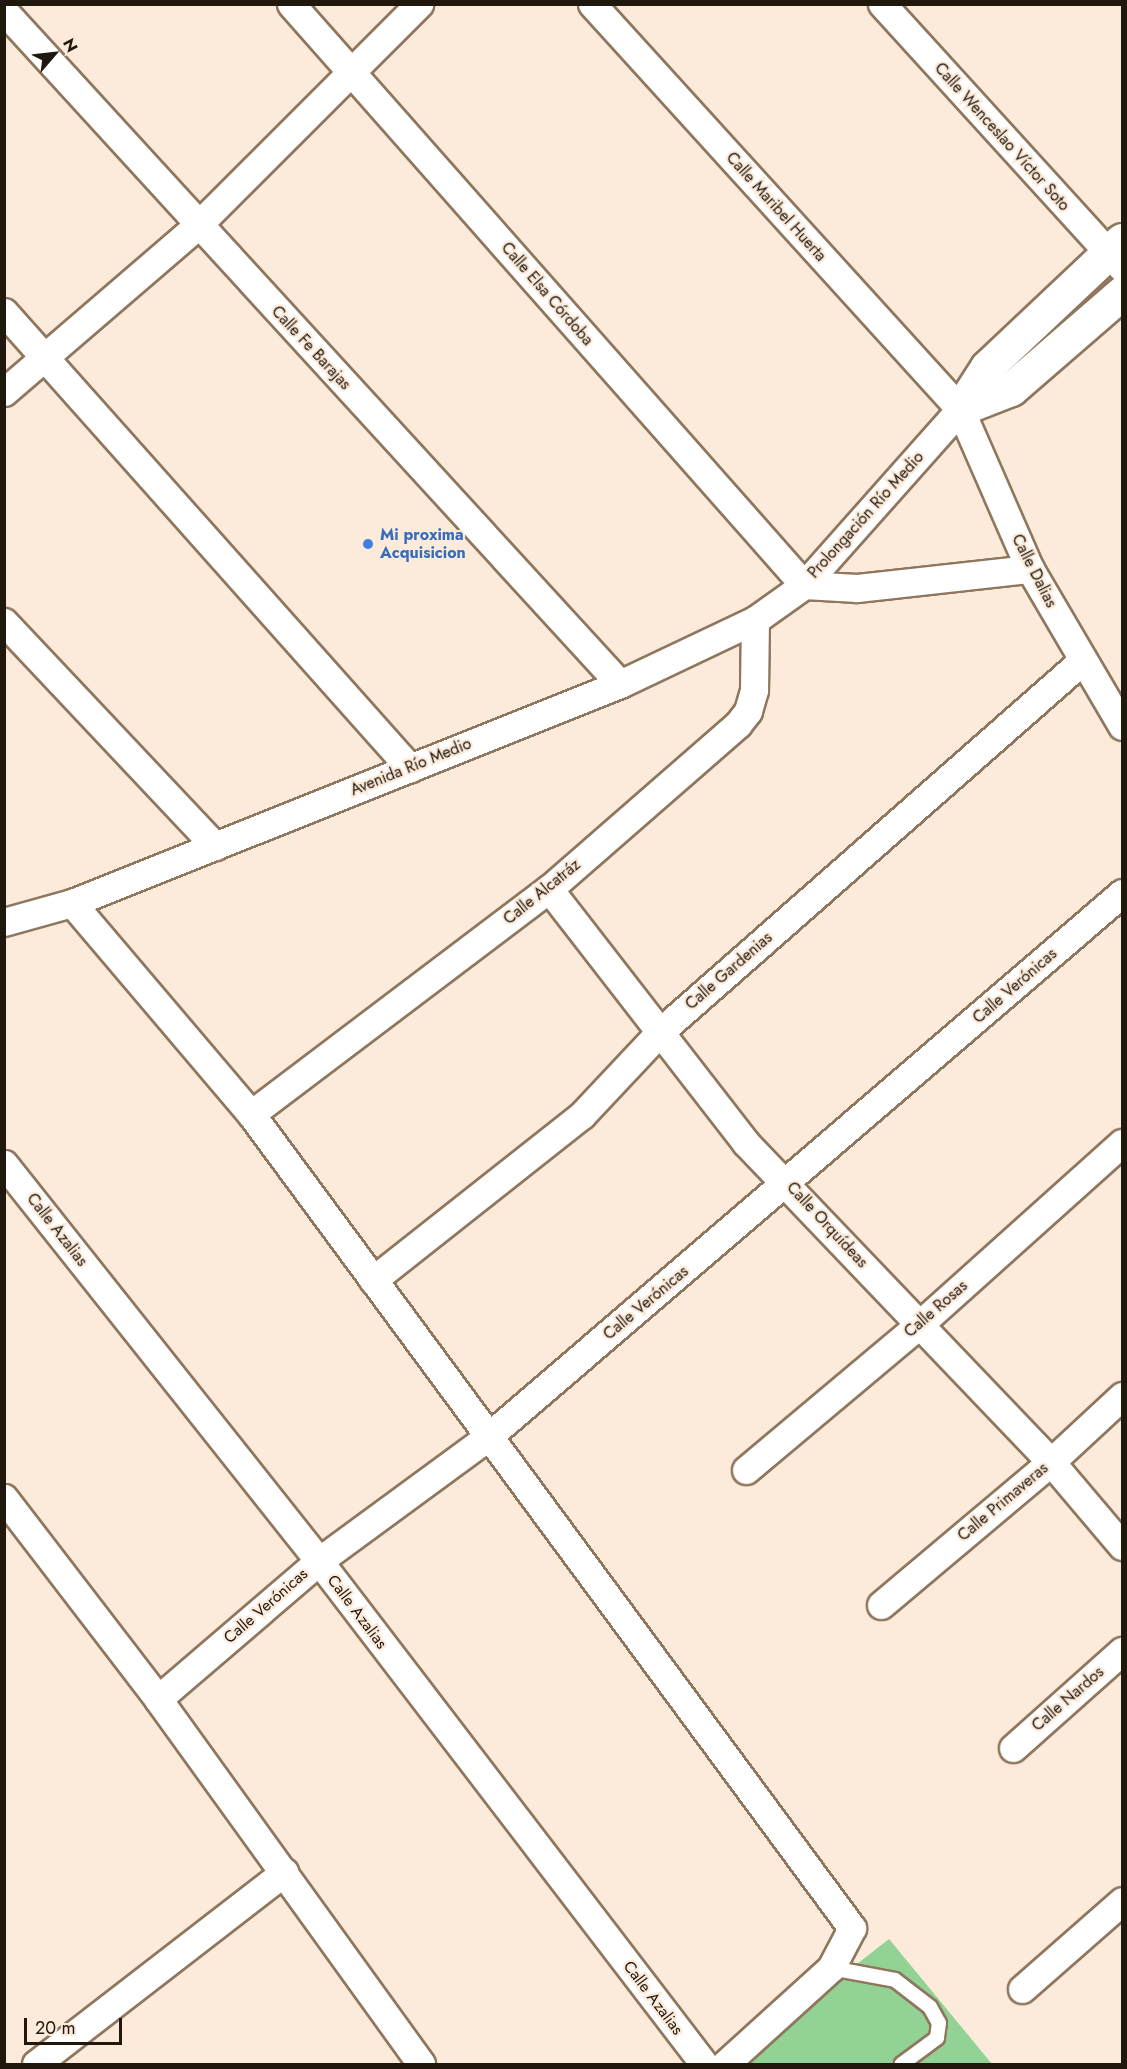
<!DOCTYPE html>
<html>
<head>
<meta charset="utf-8">
<style>
	body { margin:0 }
	#map { position:relative; width:1127px; height:2069px; overflow:hidden; background:#fcebdb; font-family:Jost,sans-serif }
	div>[style] { position:absolute }
	[style*='--x'] { left:calc(var(--x)*1px); top:calc(var(--y)*1px); width:calc(var(--w)*1px); rotate:calc(var(--a)*1deg) }
	.green>* { inset:0; background:#93d295 }
	.roads { filter:drop-shadow(2px 0 #8f775e) drop-shadow(-2px 0 #8f775e) drop-shadow(0 2px #8f775e) drop-shadow(0 -2px #8f775e) }
	.lane>* { height:14px; margin:-7px; padding:0 7px; transform-origin:7px; border-radius:7px; background:#fff }
	.street>* { height:27px; margin:-13.5px; padding:0 13.5px; transform-origin:13.5px; border-radius:13.5px; background:#fff }
	.secondary>* { height:33px; margin:-16.5px; padding:0 16.5px; transform-origin:16.5px; border-radius:16.5px; background:#fff }
	.dots>* { width:16px; height:16px; translate:-50% -50%; box-sizing:border-box; border:3px solid #fcebdb; border-radius:50% }
	span { translate:-50% -50%; white-space:nowrap; text-align:center; line-height:1.15; -webkit-text-stroke:4.5px #fcebdb; paint-order:stroke }
	.street-label { font-size:16px; color:#20170d }
	.shop-label { font-size:16px; color:#366cbe; font-weight:700 }
	.left { translate:0 -50%; text-align:left }
	.frame { position:absolute; inset:0; border:6px solid #20170d; pointer-events:none }
	.north { position:absolute; left:24px; top:24px; width:60px; height:60px; -webkit-text-stroke:4px #fcebdb; paint-order:stroke; rotate:62deg; font-size:16px; font-weight:700; line-height:24px; text-align:center; color:#20170d }
	.north::after { content:''; display:block; margin:auto; width:21px; height:27px; background:#20170d; clip-path:polygon(50% 0,100% 100%,50% 72%,0 100%) }
	.scale { position:absolute; left:24px; top:2018px; width:98px; height:27px; box-sizing:border-box; border:3px solid #20170d; border-top:0; padding-left:8px; font-size:18px; line-height:21px; white-space:nowrap; color:#20170d; -webkit-text-stroke:4px #fcebdb; paint-order:stroke }
</style>
</head>
<body>
<div id="map">
	<div class="green">
		<i style="clip-path:polygon(889px 1939px,992px 2064px,729px 2064px)"></i>
	</div>
	<div class="roads">
		<div class="lane">
			<i style="--x:831;--y:1968;--w:65;--a:10.6"></i>
			<i style="--x:895;--y:1980;--w:44;--a:37.6"></i>
			<i style="--x:930;--y:2007;--w:18;--a:61"></i>
			<i style="--x:939;--y:2023;--w:15;--a:98"></i>
			<i style="--x:937;--y:2038;--w:44;--a:143.4"></i>
		</div>
		<div class="street">
			<i style="--x:291;--y:4;--w:775;--a:48.56"></i>
			<i style="--x:592;--y:4;--w:547;--a:47.74"></i>
			<i style="--x:960;--y:409;--w:175;--a:66.4"></i>
			<i style="--x:1030;--y:569;--w:182;--a:59.6"></i>
			<i style="--x:882;--y:4;--w:357;--a:47.7"></i>
			<i style="--x:4;--y:11;--w:912;--a:47.53"></i>
			<i style="--x:4;--y:312;--w:611;--a:48.32"></i>
			<i style="--x:4;--y:392;--w:256;--a:-40.7"></i>
			<i style="--x:198;--y:225;--w:313;--a:-45"></i>
			<i style="--x:804;--y:585;--w:53;--a:3.2"></i>
			<i style="--x:857;--y:588;--w:174;--a:-6.3"></i>
			<i style="--x:4;--y:622;--w:308;--a:46.7"></i>
			<i style="--x:549;--y:889;--w:321;--a:52.2"></i>
			<i style="--x:746;--y:1143;--w:441;--a:46.3"></i>
			<i style="--x:1051;--y:1462;--w:110;--a:49.8"></i>
			<i style="--x:72;--y:903;--w:277;--a:49.7"></i>
			<i style="--x:251;--y:1114;--w:1012;--a:53.56"></i>
			<i style="--x:852;--y:1928;--w:45;--a:117.7"></i>
			<i style="--x:831;--y:1968;--w:143;--a:137.8"></i>
			<i style="--x:4;--y:922;--w:71;--a:-15.6"></i>
			<i style="--x:72;--y:903;--w:590;--a:-21.78"></i>
			<i style="--x:620;--y:684;--w:149;--a:-25.4"></i>
			<i style="--x:755;--y:620;--w:60;--a:-35.5"></i>
			<i style="--x:804;--y:585;--w:235;--a:-48.4"></i>
			<i style="--x:251;--y:1114;--w:373;--a:-37.1"></i>
			<i style="--x:549;--y:889;--w:251;--a:-41.1"></i>
			<i style="--x:738;--y:724;--w:16;--a:-52"></i>
			<i style="--x:748;--y:711;--w:22;--a:-74"></i>
			<i style="--x:754;--y:690;--w:70;--a:-89.2"></i>
			<i style="--x:4;--y:1164;--w:507;--a:51.57"></i>
			<i style="--x:319;--y:1561;--w:633;--a:52.57"></i>
			<i style="--x:373;--y:1280;--w:266;--a:-38.3"></i>
			<i style="--x:582;--y:1115;--w:115;--a:-46.8"></i>
			<i style="--x:661;--y:1031;--w:562;--a:-41.32"></i>
			<i style="--x:746;--y:1470;--w:227;--a:-40"></i>
			<i style="--x:920;--y:1324;--w:271;--a:-41.9"></i>
			<i style="--x:4;--y:1498;--w:253;--a:52.5"></i>
			<i style="--x:158;--y:1699;--w:450;--a:54.2"></i>
			<i style="--x:881;--y:1605;--w:222;--a:-40.1"></i>
			<i style="--x:1051;--y:1462;--w:97;--a:-42.9"></i>
			<i style="--x:158;--y:1699;--w:212;--a:-40.6"></i>
			<i style="--x:319;--y:1561;--w:211;--a:-36.3"></i>
			<i style="--x:489;--y:1436;--w:834;--a:-40.62"></i>
			<i style="--x:1013;--y:1748;--w:146;--a:-41.7"></i>
			<i style="--x:1022;--y:1989;--w:133;--a:-41.3"></i>
			<i style="--x:36;--y:2064;--w:314;--a:-37.7"></i>
		</div>
		<div class="secondary">
			<i style="--x:960;--y:409;--w:50;--a:-57.3"></i>
			<i style="--x:987;--y:367;--w:185;--a:-43.3"></i>
			<i style="--x:960;--y:409;--w:55;--a:-21.4"></i>
			<i style="--x:1011;--y:389;--w:147;--a:-40.9"></i>
		</div>
	</div>
	<div class="dots">
		<i style="left:368px;top:544px;background:#3f7fe0"></i>
	</div>
	<div class="street-label">
		<span style="left:1002px;top:137px;rotate:48deg">Calle Wenceslao Víctor Soto</span>
		<span style="left:776px;top:207px;rotate:48deg">Calle Maribel Huerta</span>
		<span style="left:547px;top:294px;rotate:49deg">Calle Elsa Córdoba</span>
		<span style="left:311px;top:348px;rotate:47deg">Calle Fe Barajas</span>
		<span style="left:866px;top:515px;rotate:-48deg">Prolongación Río Medio</span>
		<span style="left:1034px;top:571px;rotate:63deg">Calle Dalias</span>
		<span style="left:411px;top:767px;rotate:-22deg">Avenida Río Medio</span>
		<span style="left:542px;top:892px;rotate:-39deg">Calle Alcatráz</span>
		<span style="left:729px;top:971px;rotate:-41deg">Calle Gardenias</span>
		<span style="left:1015px;top:986px;rotate:-41deg">Calle Verónicas</span>
		<span style="left:827px;top:1225px;rotate:47deg">Calle Orquídeas</span>
		<span style="left:57px;top:1230px;rotate:52deg">Calle Azalias</span>
		<span style="left:646px;top:1303px;rotate:-40deg">Calle Verónicas</span>
		<span style="left:936px;top:1309px;rotate:-41deg">Calle Rosas</span>
		<span style="left:1003px;top:1502px;rotate:-40deg">Calle Primaveras</span>
		<span style="left:266px;top:1606px;rotate:-41deg">Calle Verónicas</span>
		<span style="left:357px;top:1612px;rotate:53deg">Calle Azalias</span>
		<span style="left:1068px;top:1699px;rotate:-41deg">Calle Nardos</span>
		<span style="left:653px;top:1998px;rotate:53deg">Calle Azalias</span>
	</div>
	<div class="shop-label">
		<span class="left" style="left:380px;top:544px">Mi proxima<br>Acquisicion</span>
	</div>
	<div class="frame"></div>
	<div class="north">N</div>
	<div class="scale">20 m</div>
</div>
</body>
</html>
